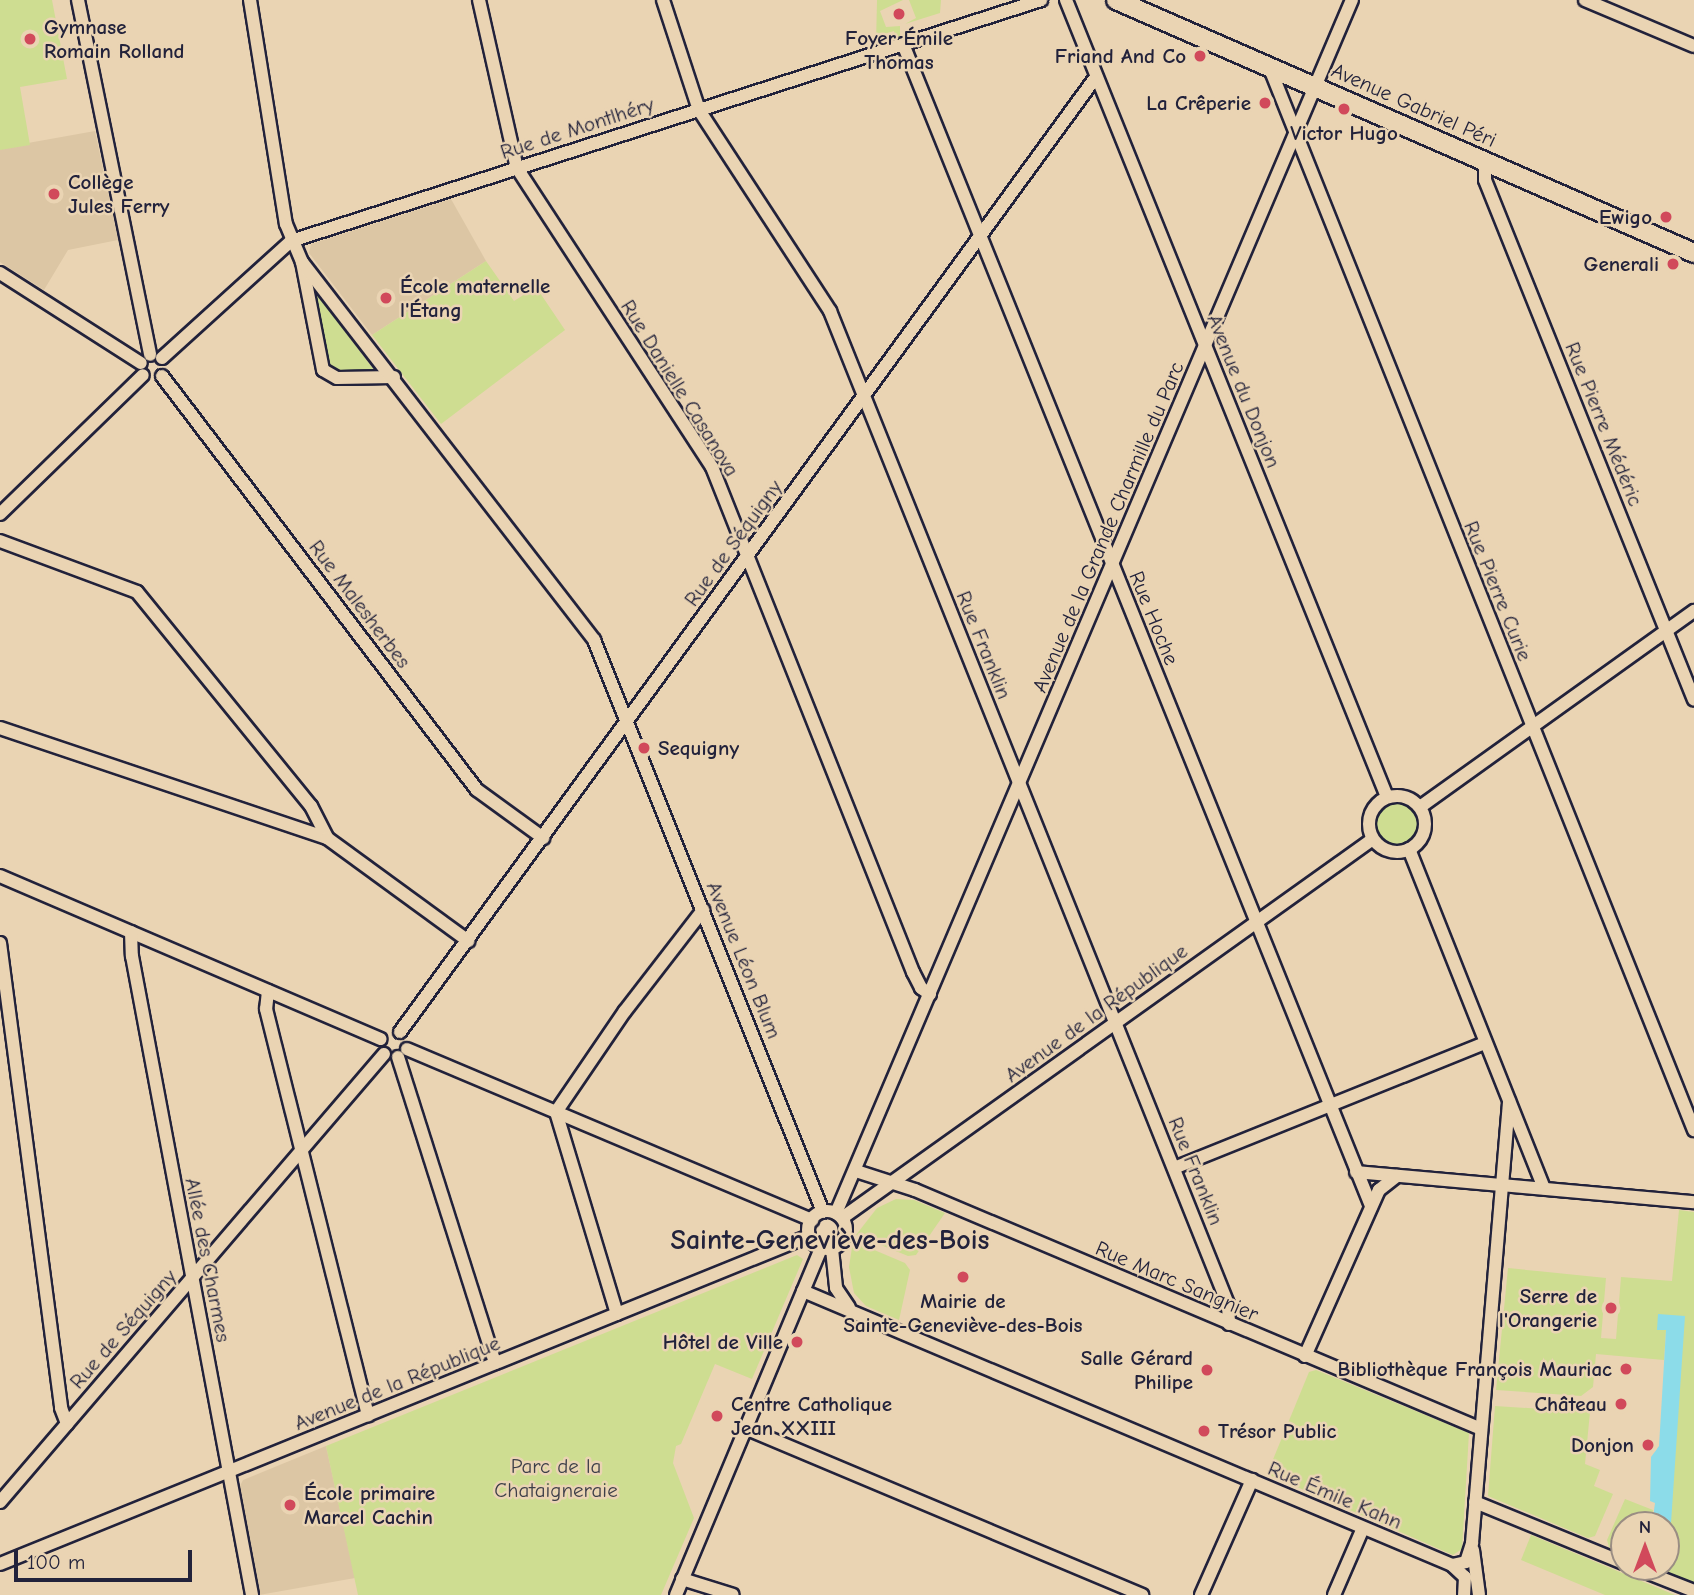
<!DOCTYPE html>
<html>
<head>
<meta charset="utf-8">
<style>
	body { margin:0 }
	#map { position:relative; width:1694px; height:1595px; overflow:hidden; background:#ead4b3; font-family:"Comic Neue",sans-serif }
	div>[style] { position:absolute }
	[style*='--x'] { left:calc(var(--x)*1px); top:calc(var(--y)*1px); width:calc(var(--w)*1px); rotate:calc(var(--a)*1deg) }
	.built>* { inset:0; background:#dcc6a4 }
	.green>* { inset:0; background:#cedd91 }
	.round { border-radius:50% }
	.water>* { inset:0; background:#8cdce9 }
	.roads { filter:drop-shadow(2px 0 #22223b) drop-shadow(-2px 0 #22223b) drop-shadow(0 2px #22223b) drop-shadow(0 -2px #22223b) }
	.street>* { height:12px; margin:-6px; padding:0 6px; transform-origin:6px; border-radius:6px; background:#ead4b3 }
	.street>.ring { margin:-6px; padding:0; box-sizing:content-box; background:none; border:12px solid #ead4b3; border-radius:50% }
	.secondary>* { height:18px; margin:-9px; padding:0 9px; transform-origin:9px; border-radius:9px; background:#ead4b3 }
	.dots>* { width:19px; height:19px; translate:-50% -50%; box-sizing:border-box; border:4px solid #ead4b3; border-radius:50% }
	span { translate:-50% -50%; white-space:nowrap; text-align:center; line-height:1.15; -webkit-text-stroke:5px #ead4b3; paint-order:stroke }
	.poi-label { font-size:21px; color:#22223b; font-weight:700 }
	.left { translate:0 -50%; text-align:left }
	.right { translate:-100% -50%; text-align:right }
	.street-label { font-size:21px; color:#22223b }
	.park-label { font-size:21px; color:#3c3e48 }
	.district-label { font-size:28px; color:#22223b; font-weight:700 }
	.north { position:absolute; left:1610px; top:1511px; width:70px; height:70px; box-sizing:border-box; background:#ead4b3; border:2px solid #9a8d83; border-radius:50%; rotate:0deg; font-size:19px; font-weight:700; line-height:28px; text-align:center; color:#22223b }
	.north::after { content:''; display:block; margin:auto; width:24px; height:32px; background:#d1495b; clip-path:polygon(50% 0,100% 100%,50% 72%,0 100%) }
	.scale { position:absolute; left:14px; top:1550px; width:178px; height:32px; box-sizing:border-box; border:4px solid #22223b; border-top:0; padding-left:9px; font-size:21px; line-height:24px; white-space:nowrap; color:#22223b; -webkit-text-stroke:5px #ead4b3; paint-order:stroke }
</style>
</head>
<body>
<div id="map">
	<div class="built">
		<i style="clip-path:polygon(95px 131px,118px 240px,68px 250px,44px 290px,0 262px,0 148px)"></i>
		<i style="clip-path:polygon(451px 199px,486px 261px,372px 335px,309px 253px,311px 244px)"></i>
		<i style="clip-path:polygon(326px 1446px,355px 1578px,259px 1595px,239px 1488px,243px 1480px)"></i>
	</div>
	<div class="green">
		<i style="clip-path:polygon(0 0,52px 0,67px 79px,20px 87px,30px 145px,0 150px)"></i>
		<i style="clip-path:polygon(877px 0,903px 0,880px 11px,886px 27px,900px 26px,900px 36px,895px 37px,894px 31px,881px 35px,876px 45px)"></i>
		<i style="clip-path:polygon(909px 0,941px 0,940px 13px,905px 24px,916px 18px)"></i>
		<i style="clip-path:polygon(486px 261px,514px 301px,536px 287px,565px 330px,441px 424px,372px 335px)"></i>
		<i style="clip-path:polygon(315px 292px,374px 370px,336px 370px,330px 365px)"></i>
		<i class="round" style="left:1376px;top:801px;width:44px;height:44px"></i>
		<i style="clip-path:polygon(896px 1199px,914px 1200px,945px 1213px,916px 1255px,908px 1256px,856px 1235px,877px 1208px)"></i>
		<i style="clip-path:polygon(1679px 1210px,1694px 1212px,1694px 1583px,1656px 1567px,1666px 1567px,1666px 1529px,1671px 1523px,1666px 1330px,1664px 1360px,1596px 1354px,1593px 1387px,1581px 1396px,1496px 1390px,1508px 1268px,1606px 1278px,1601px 1338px,1616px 1339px,1621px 1277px,1672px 1281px)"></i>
		<i style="clip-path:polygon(853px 1241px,905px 1263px,910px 1270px,899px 1320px,866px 1306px,854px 1293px,849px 1267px)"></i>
		<i style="clip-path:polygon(797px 1255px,803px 1259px,752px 1379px,715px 1364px,681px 1444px,676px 1446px,673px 1463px,694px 1518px,661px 1595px,358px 1595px,326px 1446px)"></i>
		<i style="clip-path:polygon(1316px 1370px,1469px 1433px,1462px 1549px,1453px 1555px,1267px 1474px,1309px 1372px)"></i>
		<i style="clip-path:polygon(1495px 1406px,1590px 1412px,1585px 1464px,1600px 1470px,1594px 1486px,1613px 1494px,1595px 1536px,1588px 1538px,1488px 1496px)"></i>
		<i style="clip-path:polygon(1625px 1499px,1653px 1510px,1652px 1525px,1624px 1525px,1624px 1554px,1609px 1547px,1607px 1540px)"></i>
		<i style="clip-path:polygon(1531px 1535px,1675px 1595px,1605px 1595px,1521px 1560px)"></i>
	</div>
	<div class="water">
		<i style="clip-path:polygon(1658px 1314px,1685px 1316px,1671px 1523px,1666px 1529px,1666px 1525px,1652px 1525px,1655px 1503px,1650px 1501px,1651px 1457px,1659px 1446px,1666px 1330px,1657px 1330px)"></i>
	</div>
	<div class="roads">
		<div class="street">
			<i style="--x:78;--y:0;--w:362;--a:78.5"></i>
			<i style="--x:250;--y:0;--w:227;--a:80.9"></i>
			<i style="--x:286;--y:224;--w:41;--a:67.2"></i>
			<i style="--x:302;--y:262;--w:110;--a:79"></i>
			<i style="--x:323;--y:370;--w:16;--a:30"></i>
			<i style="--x:337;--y:378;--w:57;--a:-1"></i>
			<i style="--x:479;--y:0;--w:172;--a:77.3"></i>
			<i style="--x:517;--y:168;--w:357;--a:56.9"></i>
			<i style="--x:712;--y:467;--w:544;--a:68.3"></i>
			<i style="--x:913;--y:972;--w:18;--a:63"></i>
			<i style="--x:921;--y:988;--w:11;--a:34"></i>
			<i style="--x:663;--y:0;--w:116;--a:71.9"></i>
			<i style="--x:699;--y:110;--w:240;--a:56.9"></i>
			<i style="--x:830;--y:311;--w:1070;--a:68.16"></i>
			<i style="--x:1228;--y:1304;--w:20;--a:87"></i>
			<i style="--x:1066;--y:0;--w:859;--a:68.06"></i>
			<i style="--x:1585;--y:0;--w:118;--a:22.9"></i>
			<i style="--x:903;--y:44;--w:1253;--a:68.06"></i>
			<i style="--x:1269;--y:66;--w:1146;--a:68.23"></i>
			<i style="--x:1485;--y:161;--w:19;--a:90"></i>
			<i style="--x:1485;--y:180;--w:560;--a:68.1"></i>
			<i style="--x:302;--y:262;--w:478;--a:52.3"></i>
			<i style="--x:594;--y:640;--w:616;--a:68.18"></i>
			<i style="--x:0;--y:273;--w:167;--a:32.6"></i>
			<i style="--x:162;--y:358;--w:174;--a:-42.2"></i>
			<i style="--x:291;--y:241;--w:788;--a:-17.81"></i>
			<i style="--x:162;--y:376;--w:520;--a:52.73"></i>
			<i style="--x:477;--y:790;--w:82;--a:36"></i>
			<i style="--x:0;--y:514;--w:199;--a:-44.2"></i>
			<i style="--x:0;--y:541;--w:146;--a:20.4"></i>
			<i style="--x:137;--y:592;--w:276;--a:50.9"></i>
			<i style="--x:311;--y:806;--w:36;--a:63"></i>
			<i style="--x:0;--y:728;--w:345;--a:18.6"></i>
			<i style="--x:327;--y:838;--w:175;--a:36.1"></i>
			<i class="ring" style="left:1369px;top:796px;width:44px;height:44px"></i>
			<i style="--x:1420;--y:807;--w:337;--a:-35.6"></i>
			<i style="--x:1409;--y:849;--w:365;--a:68.3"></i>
			<i style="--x:0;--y:876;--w:414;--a:23.2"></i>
			<i style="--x:131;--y:932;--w:24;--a:88"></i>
			<i style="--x:132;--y:956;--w:650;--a:79.36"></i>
			<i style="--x:0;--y:943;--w:469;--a:82.5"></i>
			<i style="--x:61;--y:1408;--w:17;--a:69"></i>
			<i style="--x:268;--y:991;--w:18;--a:96"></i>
			<i style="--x:266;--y:1009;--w:419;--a:75.9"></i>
			<i style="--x:400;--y:1032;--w:1182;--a:-53.92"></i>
			<i style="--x:407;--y:1049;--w:440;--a:22.9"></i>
			<i style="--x:398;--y:1057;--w:321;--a:72.4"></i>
			<i style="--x:1174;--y:1168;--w:335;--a:-21.9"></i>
			<i style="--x:856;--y:1171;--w:62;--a:17.9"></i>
			<i style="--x:915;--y:1190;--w:614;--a:22.89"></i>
			<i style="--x:1356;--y:1172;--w:339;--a:5.1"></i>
			<i class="ring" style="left:808px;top:1211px;width:26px;height:26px"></i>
			<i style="--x:836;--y:1213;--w:1318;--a:-66.96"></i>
			<i style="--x:842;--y:1218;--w:652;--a:-35.52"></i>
			<i style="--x:832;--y:1249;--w:39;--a:84"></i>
			<i style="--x:836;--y:1288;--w:23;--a:56"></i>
			<i style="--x:803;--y:1291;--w:704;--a:22.89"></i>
			<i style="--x:1452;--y:1565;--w:18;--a:43"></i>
			<i style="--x:1465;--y:1577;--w:18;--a:93"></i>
			<i style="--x:617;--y:1314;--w:211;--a:-106.8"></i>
			<i style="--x:556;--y:1112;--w:122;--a:-55.7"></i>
			<i style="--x:625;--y:1011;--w:128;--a:-52.3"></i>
			<i style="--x:1305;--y:1356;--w:182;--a:-66"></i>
			<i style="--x:1379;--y:1190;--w:23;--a:-38"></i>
			<i style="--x:745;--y:1428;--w:431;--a:22.8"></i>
			<i style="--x:0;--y:1502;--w:590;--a:-49.4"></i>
			<i style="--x:1475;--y:1502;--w:161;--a:22.3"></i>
			<i style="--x:1473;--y:1550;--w:45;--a:82.4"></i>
			<i style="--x:0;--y:1564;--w:873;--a:-22.07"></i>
			<i style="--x:1452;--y:1565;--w:14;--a:-12"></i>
			<i style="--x:1466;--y:1562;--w:20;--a:-72"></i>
			<i style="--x:1472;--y:1543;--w:443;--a:-85.2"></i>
			<i style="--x:1633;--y:1567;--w:66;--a:21.5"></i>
			<i style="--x:682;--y:1579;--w:53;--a:17.4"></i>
			<i style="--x:676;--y:1595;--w:376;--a:-67.3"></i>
			<i style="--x:1201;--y:1595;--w:126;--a:-66.1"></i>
			<i style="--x:1334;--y:1595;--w:73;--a:-66.6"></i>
		</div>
		<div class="secondary">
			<i style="--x:1116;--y:0;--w:631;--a:23.64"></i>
		</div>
	</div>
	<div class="dots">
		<i style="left:899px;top:14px;background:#d1495b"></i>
		<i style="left:30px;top:39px;background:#d1495b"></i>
		<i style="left:1200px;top:56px;background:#d1495b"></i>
		<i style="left:1265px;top:103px;background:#d1495b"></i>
		<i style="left:1344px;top:109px;background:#d1495b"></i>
		<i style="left:54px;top:194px;background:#d1495b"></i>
		<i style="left:1666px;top:217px;background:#d1495b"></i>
		<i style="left:1673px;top:264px;background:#d1495b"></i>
		<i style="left:386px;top:298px;background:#d1495b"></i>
		<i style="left:644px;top:748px;background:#d1495b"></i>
		<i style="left:963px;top:1277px;background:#d1495b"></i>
		<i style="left:1611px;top:1308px;background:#d1495b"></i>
		<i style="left:797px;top:1342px;background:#d1495b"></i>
		<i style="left:1626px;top:1369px;background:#d1495b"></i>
		<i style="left:1207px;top:1370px;background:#d1495b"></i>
		<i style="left:1621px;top:1404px;background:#d1495b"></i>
		<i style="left:717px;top:1416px;background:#d1495b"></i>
		<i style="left:1204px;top:1431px;background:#d1495b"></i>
		<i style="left:1648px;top:1445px;background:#d1495b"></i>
		<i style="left:290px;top:1505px;background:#d1495b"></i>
	</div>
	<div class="poi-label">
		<span class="left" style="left:44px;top:39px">Gymnase<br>Romain Rolland</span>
		<span style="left:899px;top:50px">Foyer Émile<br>Thomas</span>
		<span class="right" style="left:1186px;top:56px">Friand And Co</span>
		<span class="right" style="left:1251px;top:103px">La Crêperie</span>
		<span style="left:1344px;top:133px">Victor Hugo</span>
		<span class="left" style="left:68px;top:194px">Collège<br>Jules Ferry</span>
		<span class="right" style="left:1652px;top:217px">Ewigo</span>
		<span class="right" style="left:1659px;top:264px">Generali</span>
		<span class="left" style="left:400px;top:298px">École maternelle<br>l'Étang</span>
		<span class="left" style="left:658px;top:748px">Sequigny</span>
		<span class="right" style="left:1597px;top:1308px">Serre de<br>l'Orangerie</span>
		<span style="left:963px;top:1313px">Mairie de<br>Sainte-Geneviève-des-Bois</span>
		<span class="right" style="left:783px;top:1342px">Hôtel de Ville</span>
		<span class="right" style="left:1193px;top:1370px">Salle Gérard<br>Philipe</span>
		<span class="right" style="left:1612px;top:1369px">Bibliothèque François Mauriac</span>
		<span class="left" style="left:731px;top:1416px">Centre Catholique<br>Jean XXIII</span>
		<span class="right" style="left:1607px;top:1404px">Château</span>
		<span class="left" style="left:1218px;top:1431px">Trésor Public</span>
		<span class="right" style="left:1634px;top:1445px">Donjon</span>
		<span class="left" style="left:304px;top:1505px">École primaire<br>Marcel Cachin</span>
	</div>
	<div class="street-label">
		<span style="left:1414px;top:105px;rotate:24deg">Avenue Gabriel Péri</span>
		<span style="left:577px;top:128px;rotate:-18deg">Rue de Montlhéry</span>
		<span style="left:680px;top:388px;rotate:58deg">Rue Danielle Casanova</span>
		<span style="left:1244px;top:391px;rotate:68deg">Avenue du Donjon</span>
		<span style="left:1604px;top:424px;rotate:68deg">Rue Pierre Médéric</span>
		<span style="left:1108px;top:527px;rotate:-67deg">Avenue de la Grande Charmille du Parc</span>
		<span style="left:733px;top:543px;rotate:-54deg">Rue de Séquigny</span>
		<span style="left:1498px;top:591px;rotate:68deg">Rue Pierre Curie</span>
		<span style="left:360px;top:604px;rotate:53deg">Rue Malesherbes</span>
		<span style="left:1154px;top:618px;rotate:68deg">Rue Hoche</span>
		<span style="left:984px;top:645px;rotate:68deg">Rue Franklin</span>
		<span style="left:744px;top:960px;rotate:68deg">Avenue Léon Blum</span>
		<span style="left:1096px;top:1013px;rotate:-36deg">Avenue de la République</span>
		<span style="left:1196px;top:1171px;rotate:68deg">Rue Franklin</span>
		<span style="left:208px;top:1260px;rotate:79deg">Allée des Charmes</span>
		<span style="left:1177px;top:1281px;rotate:23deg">Rue Marc Sangnier</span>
		<span style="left:123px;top:1329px;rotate:-49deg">Rue de Séquigny</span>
		<span style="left:397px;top:1383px;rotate:-22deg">Avenue de la République</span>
		<span style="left:1335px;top:1495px;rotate:23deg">Rue Émile Kahn</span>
	</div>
	<div class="park-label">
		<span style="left:556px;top:1478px">Parc de la<br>Chataigneraie</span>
	</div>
	<div class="district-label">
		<span style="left:830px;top:1240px">Sainte-Geneviève-des-Bois</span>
	</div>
	<div class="north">N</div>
	<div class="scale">100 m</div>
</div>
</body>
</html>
